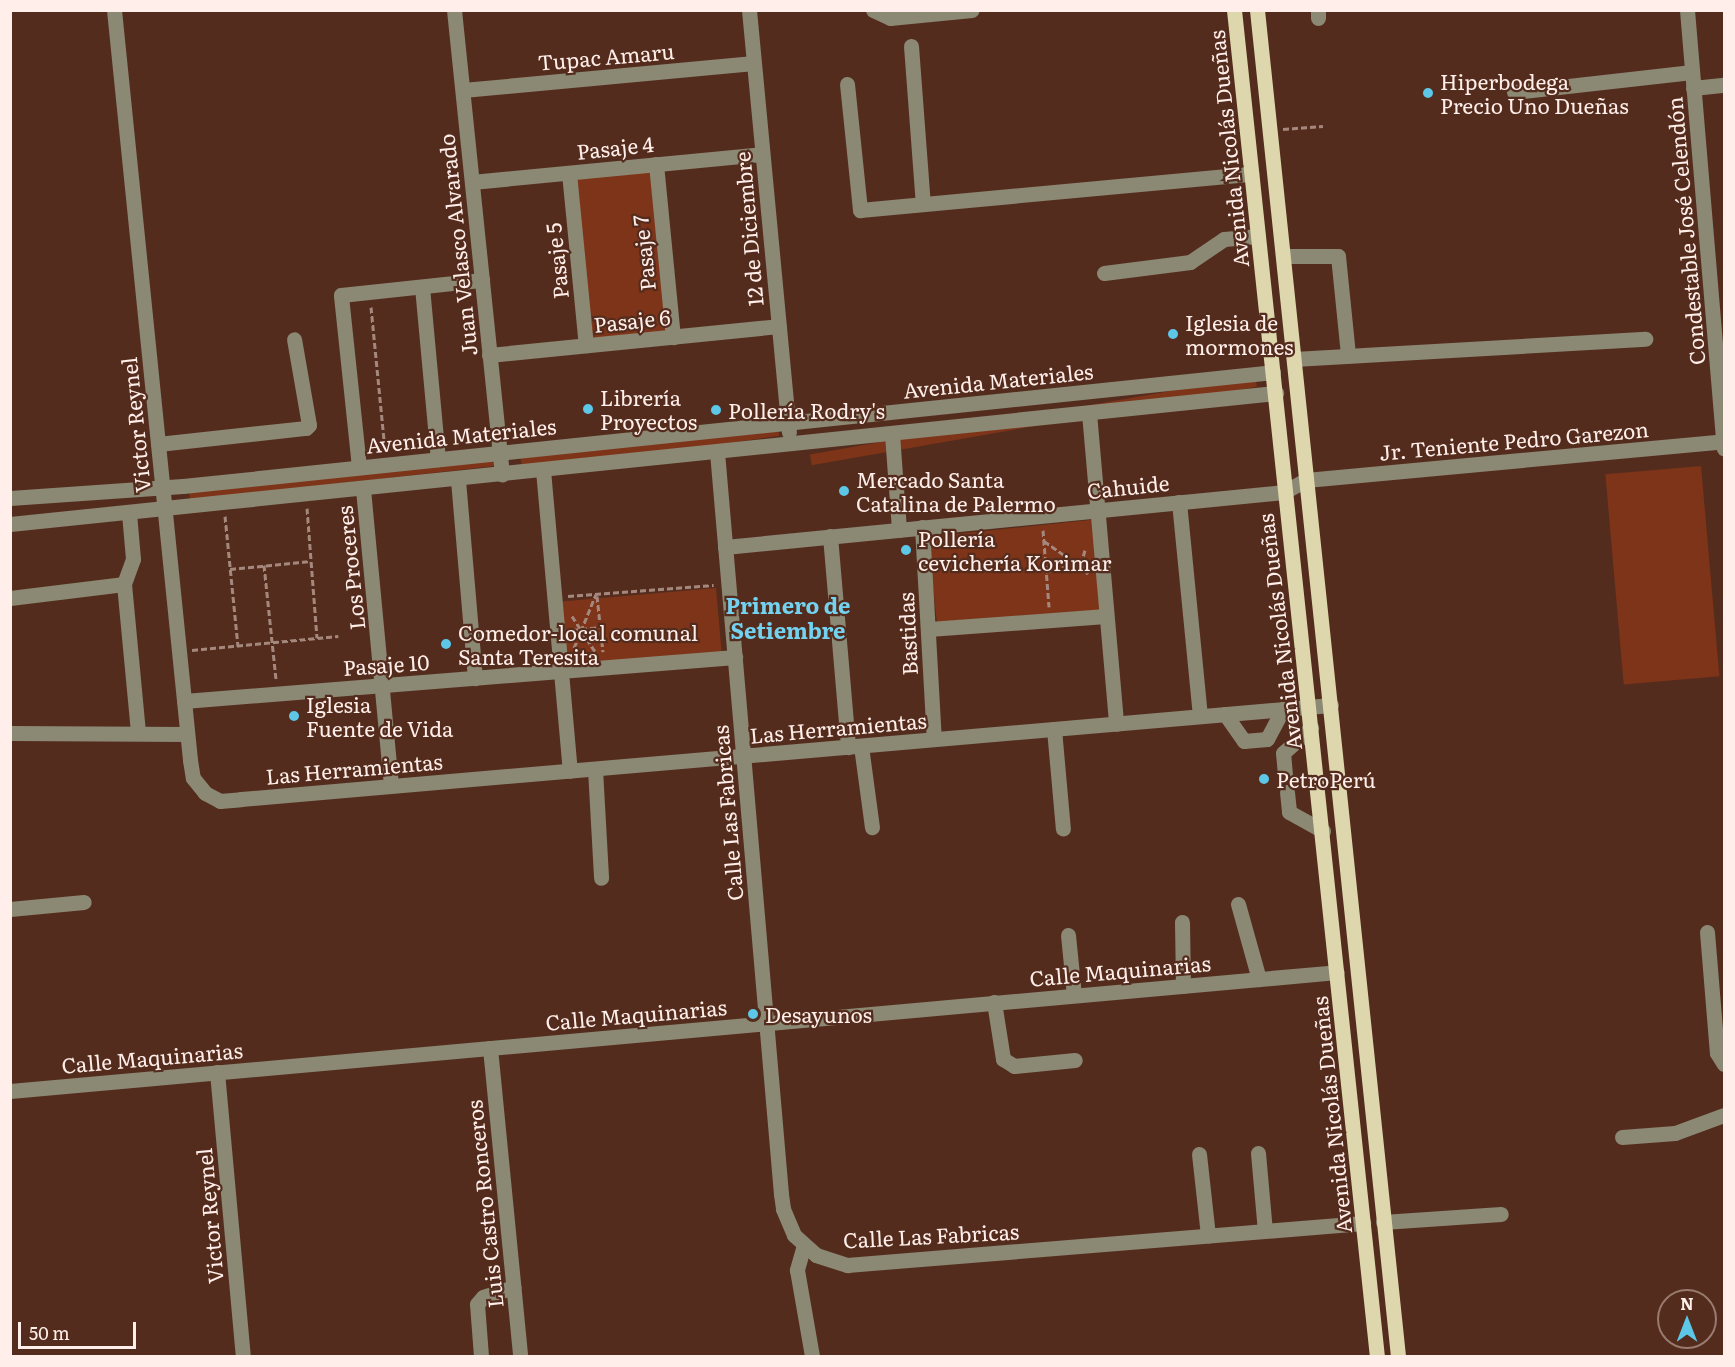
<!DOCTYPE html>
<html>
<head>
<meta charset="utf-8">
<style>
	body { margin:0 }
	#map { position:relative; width:1735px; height:1367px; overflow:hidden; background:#542c1d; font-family:Literata,serif }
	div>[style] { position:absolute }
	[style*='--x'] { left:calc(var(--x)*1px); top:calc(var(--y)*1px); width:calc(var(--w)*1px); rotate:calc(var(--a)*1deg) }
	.green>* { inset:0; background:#7e3418; transform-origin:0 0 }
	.path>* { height:3px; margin-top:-1.5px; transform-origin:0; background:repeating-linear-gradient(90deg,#a5887d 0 6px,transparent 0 9px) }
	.minor>* { height:15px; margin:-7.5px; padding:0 7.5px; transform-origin:7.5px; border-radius:7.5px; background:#8b8874 }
	.major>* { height:15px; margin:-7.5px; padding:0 7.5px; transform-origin:7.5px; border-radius:7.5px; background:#ded7ae }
	.dots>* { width:16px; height:16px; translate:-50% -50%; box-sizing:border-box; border:3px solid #542c1d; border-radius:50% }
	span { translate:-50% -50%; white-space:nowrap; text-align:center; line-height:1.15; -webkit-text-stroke:4.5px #542c1d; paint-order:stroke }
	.street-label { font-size:21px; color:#ffeee9 }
	.poi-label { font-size:21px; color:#ffeee9 }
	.left { translate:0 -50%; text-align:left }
	.neighbourhood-label { font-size:22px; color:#72d2f0; font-weight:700 }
	.frame { position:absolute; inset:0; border:12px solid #ffeee9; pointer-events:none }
	.north { position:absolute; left:1657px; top:1289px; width:60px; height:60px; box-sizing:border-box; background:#542c1d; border:2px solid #987a6f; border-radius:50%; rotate:0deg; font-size:16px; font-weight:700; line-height:24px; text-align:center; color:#ffeee9 }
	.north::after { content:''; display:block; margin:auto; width:21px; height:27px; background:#5cc7e7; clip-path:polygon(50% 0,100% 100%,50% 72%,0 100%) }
	.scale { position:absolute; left:18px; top:1322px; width:118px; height:27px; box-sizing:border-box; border:3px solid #ffeee9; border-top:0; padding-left:8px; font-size:18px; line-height:21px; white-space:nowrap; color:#ffeee9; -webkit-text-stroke:4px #542c1d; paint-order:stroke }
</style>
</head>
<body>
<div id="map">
	<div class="green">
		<i style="left:654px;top:168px;width:166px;height:83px;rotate:85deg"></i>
		<i style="left:1255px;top:376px;width:11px;height:452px;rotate:80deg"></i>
		<i style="left:777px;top:421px;width:15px;height:259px;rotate:82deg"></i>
		<i style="clip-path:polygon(494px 454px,495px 466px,190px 500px,188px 486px)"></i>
		<i style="left:1701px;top:466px;width:211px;height:96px;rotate:85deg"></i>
		<i style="left:1100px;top:519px;width:93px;height:173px;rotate:84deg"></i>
		<i style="left:716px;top:588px;width:66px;height:155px;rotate:85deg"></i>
	</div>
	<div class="path">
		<i style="--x:1283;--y:129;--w:40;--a:-4.3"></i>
		<i style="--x:371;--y:307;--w:144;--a:84.4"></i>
		<i style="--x:307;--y:508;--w:130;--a:85.6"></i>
		<i style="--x:225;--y:516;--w:131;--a:84.3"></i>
		<i style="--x:1043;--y:530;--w:77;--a:85.5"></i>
		<i style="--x:1044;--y:541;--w:40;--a:34.9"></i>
		<i style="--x:1077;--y:564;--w:32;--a:166"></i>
		<i style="--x:1085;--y:550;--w:15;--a:106"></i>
		<i style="--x:1081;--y:564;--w:12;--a:55"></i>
		<i style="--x:264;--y:565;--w:116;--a:84"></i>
		<i style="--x:230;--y:569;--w:81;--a:-5.6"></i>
		<i style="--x:568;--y:596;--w:146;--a:-4.3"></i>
		<i style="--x:597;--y:596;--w:56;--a:83.9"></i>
		<i style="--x:572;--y:616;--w:44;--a:57"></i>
		<i style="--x:572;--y:630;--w:29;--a:-6"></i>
		<i style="--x:574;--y:648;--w:58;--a:-67.8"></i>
		<i style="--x:192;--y:650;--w:147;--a:-5.5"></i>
	</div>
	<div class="minor">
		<i style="--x:114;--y:10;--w:754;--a:84.21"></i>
		<i style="--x:190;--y:760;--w:18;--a:81"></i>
		<i style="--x:193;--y:778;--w:19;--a:51"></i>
		<i style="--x:205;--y:793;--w:17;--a:28"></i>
		<i style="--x:220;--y:801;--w:21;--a:-5"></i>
		<i style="--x:241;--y:799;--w:1094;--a:-4.93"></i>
		<i style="--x:454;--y:10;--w:467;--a:84.1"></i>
		<i style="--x:749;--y:10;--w:424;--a:84.6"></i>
		<i style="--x:873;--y:10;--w:19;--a:25"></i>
		<i style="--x:890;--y:18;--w:82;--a:-5.6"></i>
		<i style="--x:1318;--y:10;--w:8;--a:90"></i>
		<i style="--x:1687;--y:10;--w:440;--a:85.2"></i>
		<i style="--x:911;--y:46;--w:158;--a:85.7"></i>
		<i style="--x:847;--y:84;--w:127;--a:84.1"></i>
		<i style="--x:860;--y:210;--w:393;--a:-5.3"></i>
		<i style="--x:1693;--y:88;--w:31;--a:-6"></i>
		<i style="--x:463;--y:90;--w:292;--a:-5.3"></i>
		<i style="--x:1514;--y:92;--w:179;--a:-6.4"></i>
		<i style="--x:656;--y:164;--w:174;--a:84.4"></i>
		<i style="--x:569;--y:173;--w:173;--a:84.4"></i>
		<i style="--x:472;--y:182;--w:291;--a:-5.5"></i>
		<i style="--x:1283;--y:256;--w:55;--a:0"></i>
		<i style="--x:1338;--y:256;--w:100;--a:84.2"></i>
		<i style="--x:1104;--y:273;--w:87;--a:-7.3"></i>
		<i style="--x:1190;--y:262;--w:41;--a:-34.1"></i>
		<i style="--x:1224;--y:239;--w:34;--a:-5"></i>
		<i style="--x:422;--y:287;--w:173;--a:84.7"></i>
		<i style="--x:489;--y:355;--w:291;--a:-5.7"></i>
		<i style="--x:1294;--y:359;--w:352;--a:-3.3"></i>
		<i style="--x:1089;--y:413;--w:312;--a:85"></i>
		<i style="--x:892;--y:434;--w:96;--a:85.8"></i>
		<i style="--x:158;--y:444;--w:149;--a:-6.2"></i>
		<i style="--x:306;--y:428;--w:4;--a:-45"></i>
		<i style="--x:309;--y:425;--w:87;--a:-99.9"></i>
		<i style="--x:717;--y:452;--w:745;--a:85.07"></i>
		<i style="--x:781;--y:1194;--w:15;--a:82"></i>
		<i style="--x:783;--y:1209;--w:28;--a:67"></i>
		<i style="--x:794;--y:1235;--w:30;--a:42"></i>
		<i style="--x:816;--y:1255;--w:33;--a:18"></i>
		<i style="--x:847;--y:1265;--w:518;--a:-4.65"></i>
		<i style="--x:359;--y:467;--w:173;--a:-96"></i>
		<i style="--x:341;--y:295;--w:142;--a:-6.1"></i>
		<i style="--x:543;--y:470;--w:302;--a:84.9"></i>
		<i style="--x:458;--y:480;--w:199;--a:85.1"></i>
		<i style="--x:363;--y:489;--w:298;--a:84.6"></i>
		<i style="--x:10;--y:498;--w:173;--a:-4"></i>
		<i style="--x:183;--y:486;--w:1096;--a:-5.97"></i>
		<i style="--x:1179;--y:502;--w:215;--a:84.4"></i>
		<i style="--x:129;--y:513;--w:46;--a:85"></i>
		<i style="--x:133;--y:559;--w:27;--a:110"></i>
		<i style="--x:124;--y:584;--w:148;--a:84.6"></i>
		<i style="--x:10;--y:524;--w:1273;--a:-5.91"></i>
		<i style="--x:922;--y:527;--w:212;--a:86.8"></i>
		<i style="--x:830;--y:536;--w:212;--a:85.1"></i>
		<i style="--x:725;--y:547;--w:562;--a:-5.62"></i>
		<i style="--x:1284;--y:492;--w:25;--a:-29"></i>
		<i style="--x:1306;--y:480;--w:420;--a:-5.3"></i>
		<i style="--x:10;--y:598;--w:115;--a:-7"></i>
		<i style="--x:929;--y:629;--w:177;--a:-4.2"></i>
		<i style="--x:184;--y:701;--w:553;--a:-4.57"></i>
		<i style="--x:1225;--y:714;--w:33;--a:55"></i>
		<i style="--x:1244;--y:741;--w:23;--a:-5"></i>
		<i style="--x:1267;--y:739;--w:34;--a:-62"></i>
		<i style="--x:1054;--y:729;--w:100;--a:84.9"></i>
		<i style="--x:10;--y:733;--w:177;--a:0.3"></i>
		<i style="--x:861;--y:746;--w:82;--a:82.3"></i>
		<i style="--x:595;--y:769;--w:109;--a:86.8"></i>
		<i style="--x:1285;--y:775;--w:22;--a:-95"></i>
		<i style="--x:1283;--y:753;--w:38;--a:-42"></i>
		<i style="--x:1287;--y:792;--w:20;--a:84"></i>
		<i style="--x:1289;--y:812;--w:39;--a:29"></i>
		<i style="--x:1238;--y:904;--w:78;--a:74.4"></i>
		<i style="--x:10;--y:909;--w:74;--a:-5.4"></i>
		<i style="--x:1182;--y:922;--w:64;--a:89.1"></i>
		<i style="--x:1707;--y:932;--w:121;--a:85.3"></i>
		<i style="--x:1717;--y:1053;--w:13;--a:58"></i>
		<i style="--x:1068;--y:935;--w:60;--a:84.3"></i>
		<i style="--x:994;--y:1002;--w:58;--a:81"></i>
		<i style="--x:1003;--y:1059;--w:13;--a:32"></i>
		<i style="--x:1014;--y:1066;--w:61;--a:-5.6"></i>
		<i style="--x:490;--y:1048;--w:309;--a:84.4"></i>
		<i style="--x:217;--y:1072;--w:285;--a:84.8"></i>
		<i style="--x:10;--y:1091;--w:1332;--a:-5.12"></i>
		<i style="--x:1622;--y:1137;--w:53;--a:-4.3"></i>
		<i style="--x:1675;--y:1133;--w:52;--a:-20.2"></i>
		<i style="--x:1258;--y:1153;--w:78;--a:84.9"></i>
		<i style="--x:1199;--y:1154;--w:82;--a:83.7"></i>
		<i style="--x:1383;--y:1222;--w:118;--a:-3.9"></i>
		<i style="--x:804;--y:1245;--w:26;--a:106"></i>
		<i style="--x:797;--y:1270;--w:87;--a:80.1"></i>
		<i style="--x:481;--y:1356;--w:52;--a:-94.4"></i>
		<i style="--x:477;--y:1304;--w:9;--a:-49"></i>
		<i style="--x:483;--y:1297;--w:32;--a:-18"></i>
	</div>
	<div class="major">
		<i style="--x:1234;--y:10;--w:1354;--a:83.94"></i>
		<i style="--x:1257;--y:10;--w:1353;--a:84.02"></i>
	</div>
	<div class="dots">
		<i style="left:1428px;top:93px;background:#5cc7e7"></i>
		<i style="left:1173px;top:334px;background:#5cc7e7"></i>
		<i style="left:588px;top:409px;background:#5cc7e7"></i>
		<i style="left:716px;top:410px;background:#5cc7e7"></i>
		<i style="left:844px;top:491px;background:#5cc7e7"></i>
		<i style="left:906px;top:550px;background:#5cc7e7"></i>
		<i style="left:446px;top:644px;background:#5cc7e7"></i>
		<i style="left:294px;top:716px;background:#5cc7e7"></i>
		<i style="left:1264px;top:779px;background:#5cc7e7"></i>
		<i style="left:753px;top:1014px;background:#5cc7e7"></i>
	</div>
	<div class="street-label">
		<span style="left:606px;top:56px;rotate:-5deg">Tupac Amaru</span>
		<span style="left:615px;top:147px;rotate:-6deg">Pasaje 4</span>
		<span style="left:1228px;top:149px;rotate:-96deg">Avenida Nicolás Dueñas</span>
		<span style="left:748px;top:229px;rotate:-95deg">12 de Diciembre</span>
		<span style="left:1685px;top:231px;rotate:-95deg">Condestable José Celendón</span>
		<span style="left:457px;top:245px;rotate:-96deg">Juan Velasco Alvarado</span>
		<span style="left:643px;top:253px;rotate:-96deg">Pasaje 7</span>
		<span style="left:556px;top:261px;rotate:-96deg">Pasaje 5</span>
		<span style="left:632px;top:320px;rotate:-6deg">Pasaje 6</span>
		<span style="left:998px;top:380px;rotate:-6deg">Avenida Materiales</span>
		<span style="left:135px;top:425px;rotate:-96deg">Victor Reynel</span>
		<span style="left:461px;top:435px;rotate:-6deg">Avenida Materiales</span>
		<span style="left:1514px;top:440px;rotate:-5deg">Jr. Teniente Pedro Garezon</span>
		<span style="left:1128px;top:486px;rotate:-6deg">Cahuide</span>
		<span style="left:350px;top:568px;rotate:-96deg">Los Proceres</span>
		<span style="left:1279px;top:632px;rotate:-97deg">Avenida Nicolás Dueñas</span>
		<span style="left:907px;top:634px;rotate:-93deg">Bastidas</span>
		<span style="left:386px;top:664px;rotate:-4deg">Pasaje 10</span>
		<span style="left:838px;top:727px;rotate:-5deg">Las Herramientas</span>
		<span style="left:354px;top:768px;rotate:-5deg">Las Herramientas</span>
		<span style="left:727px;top:813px;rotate:-95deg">Calle Las Fabricas</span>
		<span style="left:1120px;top:970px;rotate:-5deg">Calle Maquinarias</span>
		<span style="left:636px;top:1014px;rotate:-5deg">Calle Maquinarias</span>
		<span style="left:152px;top:1057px;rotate:-5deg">Calle Maquinarias</span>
		<span style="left:1331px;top:1115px;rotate:-96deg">Avenida Nicolás Dueñas</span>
		<span style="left:484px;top:1204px;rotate:-96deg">Luis Castro Ronceros</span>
		<span style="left:209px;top:1216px;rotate:-95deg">Victor Reynel</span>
		<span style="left:931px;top:1235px;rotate:-3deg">Calle Las Fabricas</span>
	</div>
	<div class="poi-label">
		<span class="left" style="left:1440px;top:93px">Hiperbodega<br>Precio Uno Dueñas</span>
		<span class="left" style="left:1185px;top:334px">Iglesia de<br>mormones</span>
		<span class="left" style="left:600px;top:409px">Librería<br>Proyectos</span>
		<span class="left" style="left:728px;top:410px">Pollería Rodry's</span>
		<span class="left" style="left:856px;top:491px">Mercado Santa<br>Catalina de Palermo</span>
		<span class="left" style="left:918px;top:550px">Pollería<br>cevichería Korimar</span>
		<span class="left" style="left:458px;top:644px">Comedor-local comunal<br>Santa Teresita</span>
		<span class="left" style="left:306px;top:716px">Iglesia<br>Fuente de Vida</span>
		<span class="left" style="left:1276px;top:779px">PetroPerú</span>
		<span class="left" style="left:765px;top:1014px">Desayunos</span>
	</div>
	<div class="neighbourhood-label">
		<span style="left:788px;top:617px">Primero de<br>Setiembre</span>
	</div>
	<div class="frame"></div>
	<div class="north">N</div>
	<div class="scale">50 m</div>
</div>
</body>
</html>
